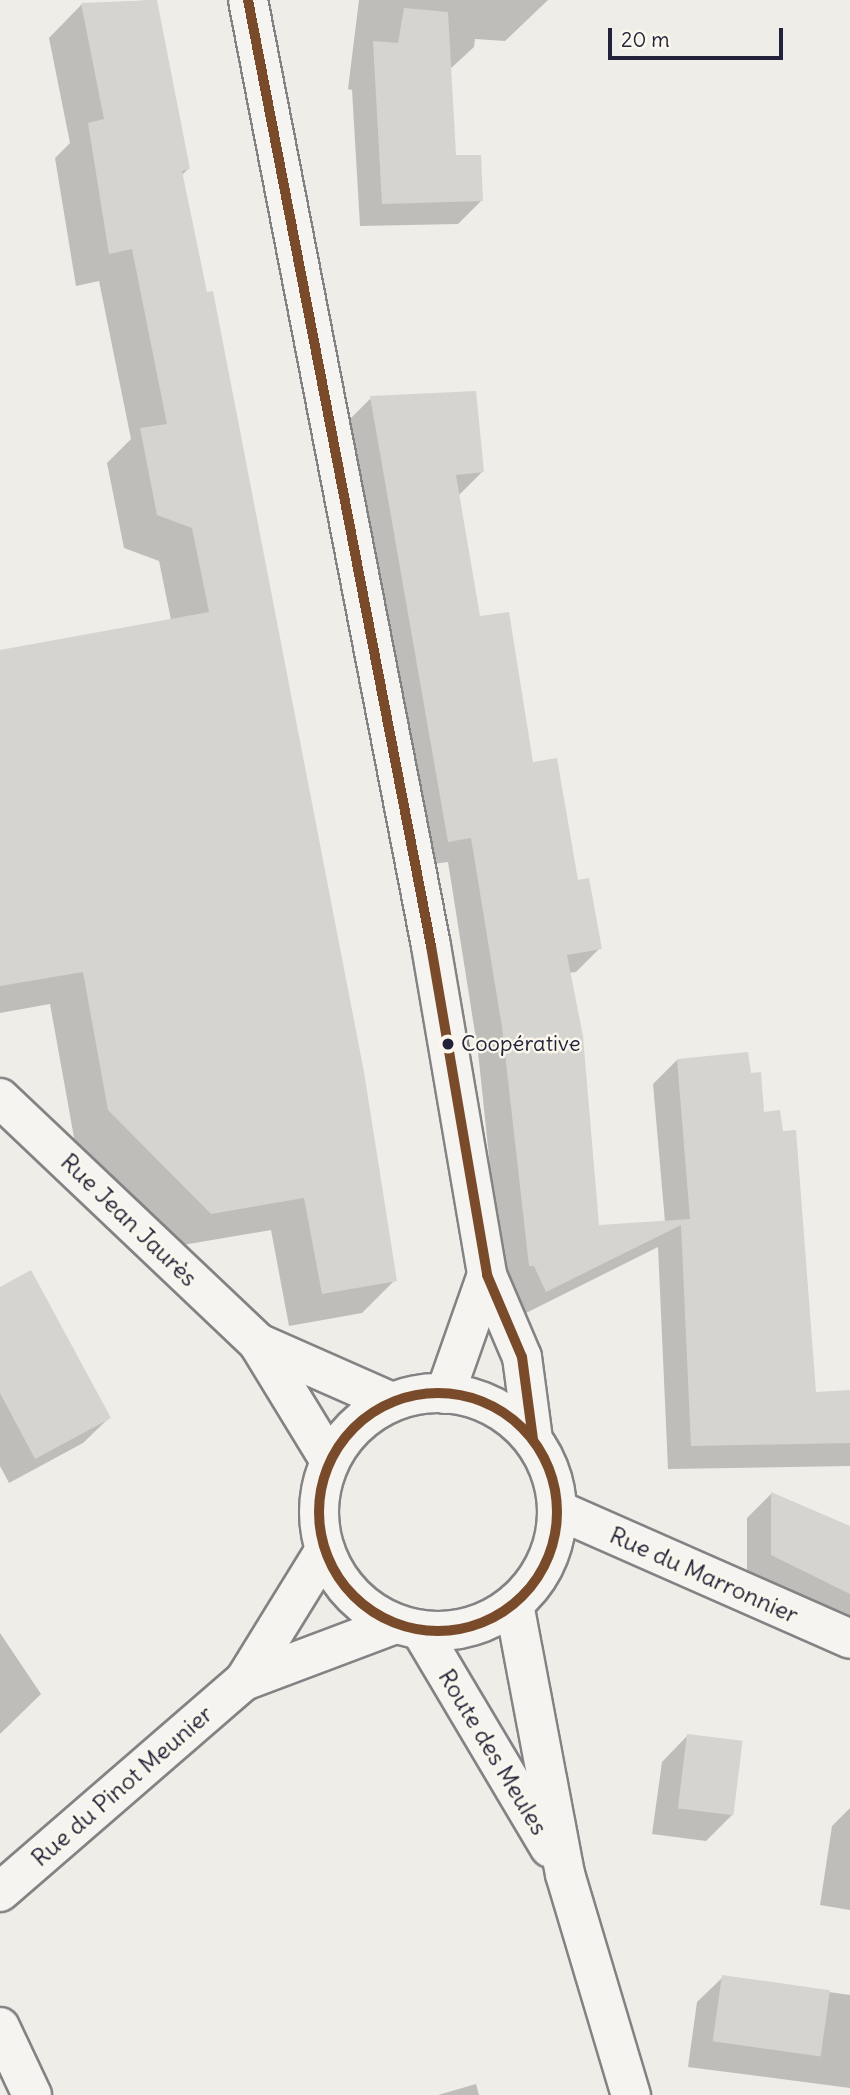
<!DOCTYPE html>
<html>
<head>
<meta charset="utf-8">
<style>
	body { margin:0 }
	#map { position:relative; width:850px; height:2095px; overflow:hidden; background:#efede8; font-family:Delius,sans-serif }
	div>[style] { position:absolute }
	[style*='--x'] { left:calc(var(--x)*1px); top:calc(var(--y)*1px); width:calc(var(--w)*1px); rotate:calc(var(--a)*1deg) }
	.shadow>* { inset:0; background:#0003 }
	.building>* { inset:0; background:#d6d4d1; transform-origin:0 0 }
	.roads { filter:drop-shadow(2px 0 #838284) drop-shadow(-2px 0 #838284) drop-shadow(0 2px #838284) drop-shadow(0 -2px #838284) }
	.minor>* { height:38px; margin:-19px; padding:0 19px; transform-origin:19px; border-radius:19px; background:#f5f4f0 }
	.minor>.ring { margin:-19px; padding:0; box-sizing:content-box; background:none; border:38px solid #f5f4f0; border-radius:50% }
	.bus-1>* { height:10px; margin:-5px; padding:0 5px; transform-origin:5px; border-radius:5px; background:#7a4b2a }
	.bus-1>.ring { margin:-5px; padding:0; box-sizing:content-box; background:none; border:10px solid #7a4b2a; border-radius:50% }
	.dots>* { width:19px; height:19px; translate:-50% -50%; box-sizing:border-box; border:4px solid #fbf7ec; border-radius:50% }
	span { translate:-50% -50%; white-space:nowrap; text-align:center; line-height:1.15; -webkit-text-stroke:5px #fbf7ec; paint-order:stroke }
	.bus-label { font-size:22px; color:#22223b }
	.left { translate:0 -50%; text-align:left }
	.street-label { font-size:24px; color:#22223b }
	.scale { position:absolute; left:608px; top:28px; width:175px; height:32px; box-sizing:border-box; border:4px solid #22223b; border-top:0; padding-left:9px; font-size:21px; line-height:24px; white-space:nowrap; color:#22223b; -webkit-text-stroke:5px #fbf7ec; paint-order:stroke }
</style>
</head>
<body>
<div id="map">
	<div class="shadow">
		<i style="clip-path:polygon(155px 0,188px 169px,181px 176px,395px 1280px,362px 1313px,289px 1326px,271px 1230px,177px 1246px,75px 1143px,50px 1004px,0 1013px,0 652px,171px 620px,159px 561px,124px 548px,107px 463px,131px 439px,99px 281px,76px 286px,55px 158px,70px 143px,49px 38px,82px 4px)"></i>
		<i style="clip-path:polygon(359px 0,548px 0,505px 41px,475px 39px,474px 47px,449px 70px,454px 157px,481px 201px,458px 224px,360px 226px,352px 90px,348px 89px)"></i>
		<i style="clip-path:polygon(371px 398px,482px 472px,458px 496px,479px 618px,600px 948px,576px 972px,569px 973px,597px 1227px,665px 1222px,653px 1084px,677px 1060px,749px 1075px,762px 1114px,814px 1393px,850px 1392px,850px 1466px,668px 1469px,658px 1247px,522px 1315px,500px 1261px,478px 1052px,448px 862px,425px 865px,347px 422px)"></i>
		<i style="clip-path:polygon(0 1289px,109px 1418px,83px 1443px,9px 1483px,0 1466px)"></i>
		<i style="clip-path:polygon(771px 1494px,850px 1529px,850px 1630px,747px 1579px,747px 1518px)"></i>
		<i style="clip-path:polygon(0 1633px,41px 1694px,0 1734px)"></i>
		<i style="clip-path:polygon(687px 1736px,732px 1815px,706px 1841px,652px 1834px,662px 1762px)"></i>
		<i style="clip-path:polygon(850px 1808px,850px 1910px,820px 1905px,832px 1826px)"></i>
		<i style="clip-path:polygon(723px 1977px,850px 1995px,850px 2088px,688px 2067px,697px 2002px)"></i>
		<i style="clip-path:polygon(476px 2084px,479px 2095px,438px 2095px)"></i>
	</div>
	<div class="building">
		<i style="clip-path:polygon(157px 0,190px 169px,182px 171px,207px 292px,213px 291px,364px 1072px,397px 1281px,322px 1294px,304px 1198px,211px 1214px,108px 1110px,83px 972px,0 986px,0 650px,209px 612px,192px 528px,157px 515px,140px 428px,167px 424px,132px 249px,109px 254px,88px 123px,104px 119px,81px 3px)"></i>
		<i style="clip-path:polygon(404px 8px,448px 12px,456px 155px,481px 155px,483px 201px,382px 204px,373px 41px,398px 43px)"></i>
		<i style="clip-path:polygon(476px 391px,484px 472px,456px 475px,480px 616px,509px 612px,533px 762px,557px 758px,578px 880px,589px 878px,602px 949px,567px 955px,583px 1036px,599px 1225px,690px 1219px,677px 1059px,748px 1052px,751px 1073px,761px 1072px,764px 1112px,780px 1110px,783px 1131px,796px 1130px,816px 1392px,850px 1390px,850px 1443px,691px 1446px,681px 1225px,546px 1292px,534px 1266px,529px 1266px,502px 1027px,471px 838px,448px 842px,370px 396px)"></i>
		<i style="clip-path:polygon(31px 1270px,111px 1418px,35px 1459px,0 1393px,0 1287px)"></i>
		<i style="clip-path:polygon(771px 1492px,850px 1526px,850px 1594px,771px 1555px)"></i>
		<i style="left:687px;top:1734px;width:56px;height:75px;rotate:7deg"></i>
		<i style="left:722px;top:1975px;width:109px;height:67px;rotate:8deg"></i>
	</div>
	<div class="roads">
		<div class="minor">
			<i style="--x:248;--y:0;--w:964;--a:79.05"></i>
			<i style="--x:431;--y:946;--w:334;--a:80.3"></i>
			<i style="--x:487;--y:1275;--w:89;--a:66.9"></i>
			<i style="--x:522;--y:1357;--w:83;--a:82.4"></i>
			<i style="--x:0;--y:1098;--w:356;--a:43.5"></i>
			<i style="--x:258;--y:1343;--w:138;--a:58.6"></i>
			<i style="--x:258;--y:1343;--w:146;--a:23.8"></i>
			<i class="ring" style="left:319px;top:1393px;width:200px;height:200px"></i>
			<i style="--x:445;--y:1394;--w:126;--a:-70.6"></i>
			<i style="--x:558;--y:1510;--w:319;--a:23.8"></i>
			<i style="--x:514;--y:1604;--w:275;--a:79.3"></i>
			<i style="--x:565;--y:1874;--w:231;--a:73.4"></i>
			<i style="--x:421;--y:1631;--w:252;--a:59.3"></i>
			<i style="--x:244;--y:1681;--w:162;--a:-20.6"></i>
			<i style="--x:0;--y:1892;--w:323;--a:-40.9"></i>
			<i style="--x:244;--y:1681;--w:154;--a:-58.3"></i>
			<i style="--x:0;--y:2027;--w:75;--a:64.8"></i>
		</div>
	</div>
	<div class="bus-1">
		<i style="--x:248;--y:0;--w:964;--a:79.05"></i>
		<i style="--x:431;--y:946;--w:334;--a:80.3"></i>
		<i style="--x:487;--y:1275;--w:89;--a:66.9"></i>
		<i style="--x:522;--y:1357;--w:83;--a:82.4"></i>
		<i class="ring" style="left:319px;top:1393px;width:228px;height:228px"></i>
	</div>
	<div class="dots">
		<i style="left:448px;top:1044px;background:#22223b"></i>
	</div>
	<div class="bus-label">
		<span class="left" style="left:461px;top:1044px">Coopérative</span>
	</div>
	<div class="street-label">
		<span style="left:129px;top:1220px;rotate:44deg">Rue Jean Jaurès</span>
		<span style="left:704px;top:1575px;rotate:24deg">Rue du Marronnier</span>
		<span style="left:493px;top:1752px;rotate:59deg">Route des Meules</span>
		<span style="left:122px;top:1786px;rotate:-41deg">Rue du Pinot Meunier</span>
	</div>
	<div class="scale">20 m</div>
</div>
</body>
</html>
